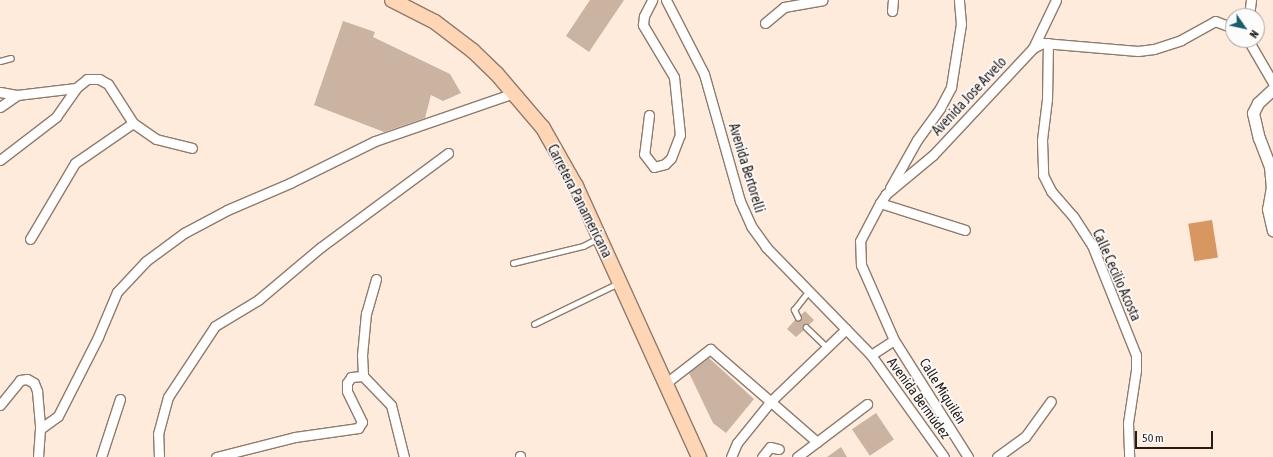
<!DOCTYPE html>
<html>
<head>
<meta charset="utf-8">
<style>
	body { margin:0 }
	#map { position:relative; width:1273px; height:457px; overflow:hidden; background:#feebdc; font-family:"Asap Condensed",sans-serif }
	div>[style] { position:absolute }
	[style*='--x'] { left:calc(var(--x)*1px); top:calc(var(--y)*1px); width:calc(var(--w)*1px); rotate:calc(var(--a)*1deg) }
	.water>* { inset:0; background:#d89660; transform-origin:0 0 }
	.building>* { inset:0; background:#cab3a1; transform-origin:0 0 }
	.roads { filter:drop-shadow(1px 0 #907b6a) drop-shadow(-1px 0 #907b6a) drop-shadow(0 1px #907b6a) drop-shadow(0 -1px #907b6a) }
	.service>* { height:4.5px; margin:-2.25px; padding:0 2.25px; transform-origin:2.25px; border-radius:2.25px; background:#fff }
	.minor>* { height:9px; margin:-4.5px; padding:0 4.5px; transform-origin:4.5px; border-radius:4.5px; background:#fff }
	.tertiary>* { height:11px; margin:-5.5px; padding:0 5.5px; transform-origin:5.5px; border-radius:5.5px; background:#fff }
	.primary>* { height:14px; margin:-7px; padding:0 7px; transform-origin:7px; border-radius:7px; background:#ffd6b5 }
	span { translate:-50% -50%; white-space:nowrap; text-align:center; line-height:1.15; -webkit-text-stroke:3.5px #fcfcfc; paint-order:stroke }
	.street-label { font-size:14px; color:#261d17 }
	.north { position:absolute; left:1225px; top:8px; width:40px; height:40px; box-sizing:border-box; background:#fcfcfc; border:1px solid #a6a3a0; border-radius:50%; rotate:124deg; font-size:11px; font-weight:700; line-height:16px; text-align:center; color:#261d17 }
	.north::after { content:''; display:block; margin:auto; width:14px; height:18px; background:#14616c; clip-path:polygon(50% 0,100% 100%,50% 72%,0 100%) }
	.scale { position:absolute; left:1135px; top:431px; width:78px; height:18px; box-sizing:border-box; border:2px solid #261d17; border-top:0; padding-left:5px; font-size:12px; line-height:14px; white-space:nowrap; color:#261d17; -webkit-text-stroke:3px #fcfcfc; paint-order:stroke }
</style>
</head>
<body>
<div id="map">
	<div class="water">
		<i style="left:1212px;top:220px;width:38px;height:24px;rotate:81deg"></i>
	</div>
	<div class="building">
		<i style="clip-path:polygon(590px 0,624px 0,589px 52px,566px 36px)"></i>
		<i style="clip-path:polygon(343px 21px,375px 32px,373px 37px,450px 74px,461px 93px,443px 101px,431px 95px,425px 118px,384px 132px,314px 105px)"></i>
		<i style="clip-path:polygon(805px 311px,814px 320px,809px 325px,804px 324px,804px 330px,796px 337px,787px 329px,795px 320px,801px 320px,801px 315px)"></i>
		<i style="clip-path:polygon(709px 358px,754px 399px,726px 433px,713px 423px,689px 373px)"></i>
		<i style="left:876px;top:413px;width:32px;height:29px;rotate:56deg"></i>
		<i style="clip-path:polygon(841px 447px,847px 457px,827px 457px)"></i>
	</div>
	<div class="roads">
		<div class="service">
			<i style="--x:0;--y:61;--w:11;--a:-15"></i>
			<i style="--x:513;--y:263;--w:72;--a:-13.7"></i>
			<i style="--x:583;--y:246;--w:18;--a:-27"></i>
			<i style="--x:798;--y:318;--w:9;--a:-117"></i>
			<i style="--x:794;--y:310;--w:23;--a:-52"></i>
			<i style="--x:534;--y:324;--w:94;--a:-25.8"></i>
			<i style="--x:806;--y:327;--w:29;--a:44"></i>
		</div>
		<div class="minor">
			<i style="--x:666;--y:0;--w:83;--a:62.8"></i>
			<i style="--x:704;--y:74;--w:132;--a:74.2"></i>
			<i style="--x:740;--y:201;--w:27;--a:66"></i>
			<i style="--x:751;--y:226;--w:26;--a:54"></i>
			<i style="--x:766;--y:247;--w:151;--a:45.8"></i>
			<i style="--x:871;--y:355;--w:125;--a:54.4"></i>
			<i style="--x:892;--y:11;--w:11;--a:-85"></i>
			<i style="--x:1249;--y:16;--w:16;--a:-83"></i>
			<i style="--x:765;--y:23;--w:25;--a:-40"></i>
			<i style="--x:784;--y:7;--w:39;--a:-10"></i>
			<i style="--x:1248;--y:40;--w:50;--a:59.8"></i>
			<i style="--x:1048;--y:43;--w:56;--a:91"></i>
			<i style="--x:1047;--y:99;--w:41;--a:97"></i>
			<i style="--x:1042;--y:140;--w:35;--a:88"></i>
			<i style="--x:1043;--y:175;--w:18;--a:63"></i>
			<i style="--x:1051;--y:191;--w:33;--a:49"></i>
			<i style="--x:1073;--y:216;--w:35;--a:57"></i>
			<i style="--x:1092;--y:245;--w:118;--a:68.2"></i>
			<i style="--x:1136;--y:355;--w:15;--a:90"></i>
			<i style="--x:1136;--y:370;--w:54;--a:98.6"></i>
			<i style="--x:1128;--y:423;--w:34;--a:88"></i>
			<i style="--x:1033;--y:48;--w:53;--a:-64.4"></i>
			<i style="--x:0;--y:92;--w:17;--a:10"></i>
			<i style="--x:17;--y:95;--w:59;--a:-6.8"></i>
			<i style="--x:76;--y:88;--w:14;--a:-39"></i>
			<i style="--x:87;--y:79;--w:12;--a:0"></i>
			<i style="--x:99;--y:79;--w:10;--a:29"></i>
			<i style="--x:108;--y:84;--w:46;--a:57.3"></i>
			<i style="--x:133;--y:123;--w:28;--a:35"></i>
			<i style="--x:156;--y:139;--w:37;--a:14"></i>
			<i style="--x:0;--y:107;--w:21;--a:-35"></i>
			<i style="--x:649;--y:115;--w:39;--a:97"></i>
			<i style="--x:644;--y:154;--w:16;--a:52"></i>
			<i style="--x:654;--y:167;--w:11;--a:-15"></i>
			<i style="--x:665;--y:164;--w:8;--a:-45"></i>
			<i style="--x:671;--y:158;--w:25;--a:-69"></i>
			<i style="--x:680;--y:135;--w:58;--a:-95.9"></i>
			<i style="--x:674;--y:77;--w:61;--a:-120.8"></i>
			<i style="--x:643;--y:25;--w:9;--a:-84"></i>
			<i style="--x:644;--y:16;--w:18;--a:-63"></i>
			<i style="--x:0;--y:160;--w:71;--a:-37.5"></i>
			<i style="--x:56;--y:117;--w:35;--a:-55"></i>
			<i style="--x:890;--y:188;--w:55;--a:-60.6"></i>
			<i style="--x:917;--y:140;--w:39;--a:-54"></i>
			<i style="--x:940;--y:108;--w:24;--a:-62"></i>
			<i style="--x:951;--y:87;--w:64;--a:-81"></i>
			<i style="--x:961;--y:24;--w:24;--a:-95"></i>
			<i style="--x:880;--y:203;--w:89;--a:17.6"></i>
			<i style="--x:30;--y:239;--w:88;--a:-59.4"></i>
			<i style="--x:75;--y:163;--w:70;--a:-34.6"></i>
			<i style="--x:376;--y:279;--w:35;--a:106"></i>
			<i style="--x:366;--y:313;--w:42;--a:95.4"></i>
			<i style="--x:362;--y:355;--w:21;--a:87"></i>
			<i style="--x:363;--y:376;--w:40;--a:46"></i>
			<i style="--x:391;--y:405;--w:54;--a:76"></i>
			<i style="--x:871;--y:355;--w:27;--a:-33"></i>
			<i style="--x:666;--y:383;--w:56;--a:-37.7"></i>
			<i style="--x:710;--y:349;--w:142;--a:41"></i>
			<i style="--x:0;--y:405;--w:32;--a:-51"></i>
			<i style="--x:20;--y:380;--w:7;--a:-8"></i>
			<i style="--x:27;--y:379;--w:8;--a:30"></i>
			<i style="--x:34;--y:383;--w:9;--a:69"></i>
			<i style="--x:37;--y:391;--w:38;--a:85"></i>
			<i style="--x:40;--y:429;--w:22;--a:-36"></i>
			<i style="--x:58;--y:416;--w:89;--a:-63.1"></i>
			<i style="--x:98;--y:337;--w:49;--a:-67.1"></i>
			<i style="--x:117;--y:292;--w:42;--a:-46.9"></i>
			<i style="--x:146;--y:261;--w:47;--a:-36.4"></i>
			<i style="--x:184;--y:233;--w:49;--a:-28.1"></i>
			<i style="--x:227;--y:210;--w:69;--a:-23.2"></i>
			<i style="--x:290;--y:183;--w:95;--a:-26.3"></i>
			<i style="--x:375;--y:141;--w:147;--a:-19.1"></i>
			<i style="--x:38;--y:457;--w:28;--a:-86"></i>
			<i style="--x:101;--y:457;--w:61;--a:-71.9"></i>
			<i style="--x:159;--y:457;--w:23;--a:-92"></i>
			<i style="--x:158;--y:434;--w:38;--a:-75"></i>
			<i style="--x:168;--y:397;--w:85;--a:-56.5"></i>
			<i style="--x:215;--y:326;--w:50;--a:-31.2"></i>
			<i style="--x:258;--y:300;--w:82;--a:-40.1"></i>
			<i style="--x:321;--y:247;--w:158;--a:-36.5"></i>
			<i style="--x:216;--y:457;--w:81;--a:-14.2"></i>
			<i style="--x:295;--y:437;--w:64;--a:-8.1"></i>
			<i style="--x:358;--y:428;--w:7;--a:-56"></i>
			<i style="--x:362;--y:422;--w:34;--a:-116"></i>
			<i style="--x:347;--y:391;--w:8;--a:-90"></i>
			<i style="--x:347;--y:383;--w:7;--a:-56"></i>
			<i style="--x:351;--y:377;--w:12;--a:-5"></i>
			<i style="--x:520;--y:457;--w:1;--a:-90"></i>
			<i style="--x:731;--y:457;--w:15;--a:-67"></i>
			<i style="--x:737;--y:443;--w:54;--a:-51"></i>
			<i style="--x:771;--y:401;--w:104;--a:-43.8"></i>
			<i style="--x:762;--y:457;--w:13;--a:-51"></i>
			<i style="--x:770;--y:447;--w:9;--a:13"></i>
			<i style="--x:797;--y:457;--w:88;--a:-37.1"></i>
			<i style="--x:968;--y:457;--w:138;--a:-122.3"></i>
			<i style="--x:894;--y:340;--w:82;--a:-113.7"></i>
			<i style="--x:861;--y:265;--w:24;--a:-92"></i>
			<i style="--x:860;--y:241;--w:43;--a:-62.2"></i>
			<i style="--x:880;--y:203;--w:11;--a:-56"></i>
			<i style="--x:886;--y:194;--w:61;--a:-39.7"></i>
			<i style="--x:933;--y:155;--w:146;--a:-46.9"></i>
			<i style="--x:1033;--y:48;--w:11;--a:-27"></i>
			<i style="--x:1043;--y:43;--w:95;--a:4.8"></i>
			<i style="--x:1138;--y:51;--w:16;--a:-7"></i>
			<i style="--x:1154;--y:49;--w:28;--a:-18"></i>
			<i style="--x:1181;--y:40;--w:39;--a:-29"></i>
			<i style="--x:1215;--y:21;--w:19;--a:21"></i>
			<i style="--x:997;--y:457;--w:34;--a:-36"></i>
			<i style="--x:1025;--y:437;--w:44;--a:-54.2"></i>
		</div>
		<div class="tertiary">
			<i style="--x:1273;--y:89;--w:21;--a:137"></i>
			<i style="--x:1258;--y:103;--w:11;--a:117"></i>
			<i style="--x:1253;--y:113;--w:26;--a:77"></i>
			<i style="--x:1259;--y:138;--w:30;--a:69"></i>
			<i style="--x:1270;--y:166;--w:21;--a:85"></i>
			<i style="--x:1272;--y:187;--w:22;--a:100"></i>
			<i style="--x:1268;--y:209;--w:22;--a:77"></i>
		</div>
		<div class="primary">
			<i style="--x:392;--y:0;--w:48;--a:27.1"></i>
			<i style="--x:435;--y:22;--w:48;--a:37.3"></i>
			<i style="--x:473;--y:51;--w:32;--a:44"></i>
			<i style="--x:496;--y:73;--w:72;--a:49.5"></i>
			<i style="--x:543;--y:128;--w:67;--a:60.4"></i>
			<i style="--x:576;--y:186;--w:298;--a:65.6"></i>
		</div>
	</div>
	<div class="street-label">
		<span style="left:969px;top:96px;rotate:-47deg">Avenida Jose Arvelo</span>
		<span style="left:747px;top:168px;rotate:73deg">Avenida Bertorelli</span>
		<span style="left:580px;top:201px;rotate:63deg">Carretera Panamericana</span>
		<span style="left:1117px;top:275px;rotate:66deg">Calle Cecilio Acosta</span>
		<span style="left:943px;top:391px;rotate:58deg">Calle Miquilén</span>
		<span style="left:919px;top:398px;rotate:54deg">Avenida Bermúdez</span>
	</div>
	<div class="north">N</div>
	<div class="scale">50 m</div>
</div>
</body>
</html>
